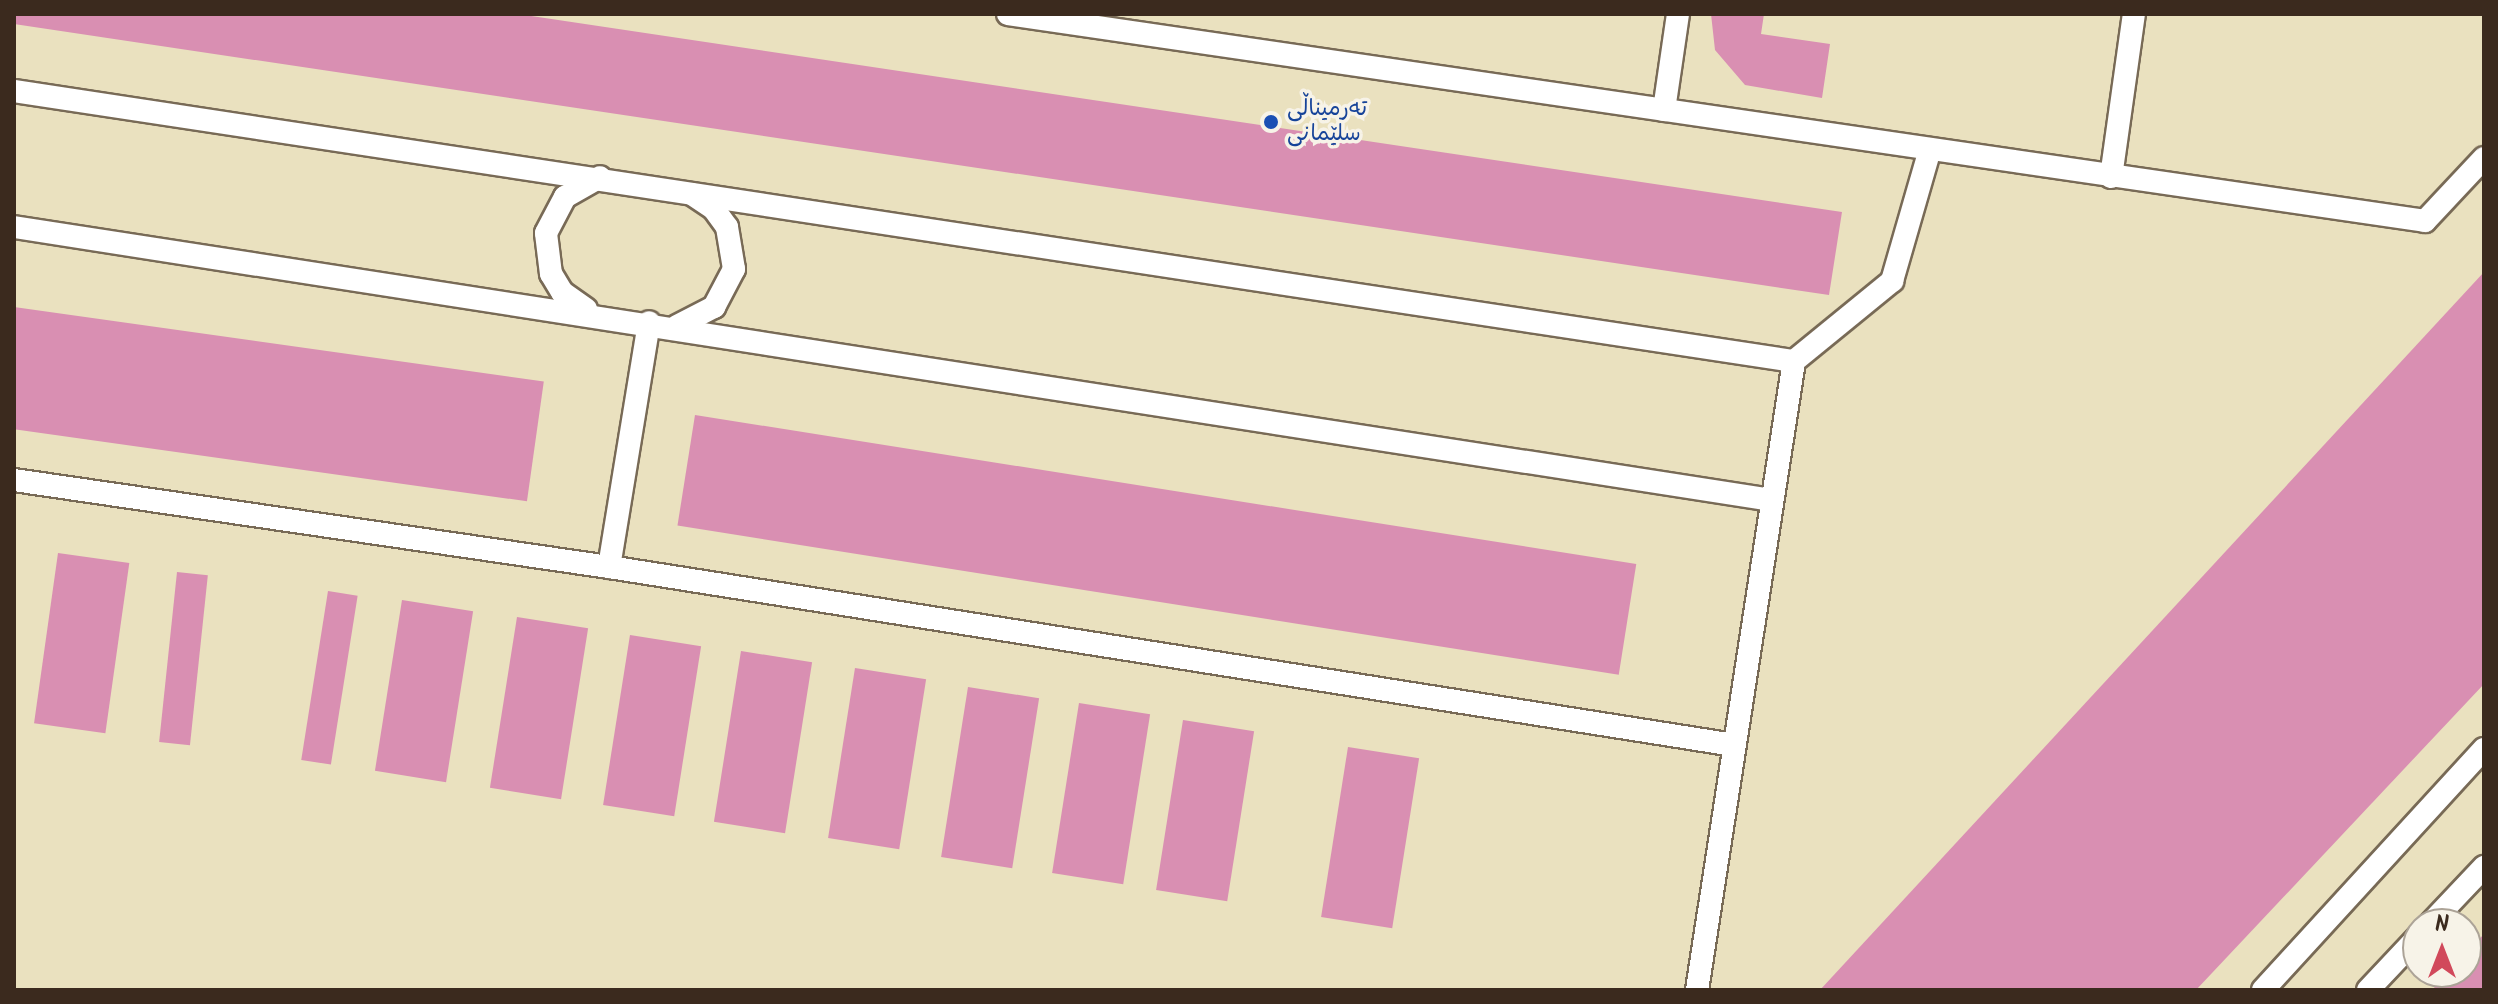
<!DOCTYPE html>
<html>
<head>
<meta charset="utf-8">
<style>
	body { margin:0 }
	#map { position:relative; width:2498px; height:1004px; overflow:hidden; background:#eae1bf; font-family:Kalam,"Playpen Sans Arabic",sans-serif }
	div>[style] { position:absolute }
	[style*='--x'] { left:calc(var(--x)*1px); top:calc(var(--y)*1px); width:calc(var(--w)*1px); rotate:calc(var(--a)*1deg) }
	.building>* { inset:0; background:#d98fb2; transform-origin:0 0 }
	.roads { filter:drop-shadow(2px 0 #786a56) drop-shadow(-2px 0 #786a56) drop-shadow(0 2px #786a56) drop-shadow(0 -2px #786a56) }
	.service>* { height:22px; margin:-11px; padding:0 11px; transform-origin:11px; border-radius:11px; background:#fff }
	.dots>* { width:22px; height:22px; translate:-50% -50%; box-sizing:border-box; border:4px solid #f7f3e8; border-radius:50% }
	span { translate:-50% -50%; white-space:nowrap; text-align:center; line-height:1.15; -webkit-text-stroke:7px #f7f3e8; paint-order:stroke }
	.transit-label { font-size:22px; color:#164399 }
	.left { translate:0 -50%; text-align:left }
	.frame { position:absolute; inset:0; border:16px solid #3b2a1e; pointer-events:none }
	.north { position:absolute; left:2402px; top:908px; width:80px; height:80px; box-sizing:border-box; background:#f7f3e8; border:2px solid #aca397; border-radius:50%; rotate:0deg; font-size:22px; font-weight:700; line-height:32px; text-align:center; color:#3b2a1e }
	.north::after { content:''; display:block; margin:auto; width:28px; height:36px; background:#d1495b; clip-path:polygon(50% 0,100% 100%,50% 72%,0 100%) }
</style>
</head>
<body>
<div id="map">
	<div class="building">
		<i style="clip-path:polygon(14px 14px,518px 14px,1842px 212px,1829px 295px,14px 24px)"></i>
		<i style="clip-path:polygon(1711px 14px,1764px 14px,1761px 34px,1830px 44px,1822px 98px,1745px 85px,1715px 50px)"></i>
		<i style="clip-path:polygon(2484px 272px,2484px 684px,2196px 990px,1820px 990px)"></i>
		<i style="left:14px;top:307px;width:535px;height:121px;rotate:8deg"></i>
		<i style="left:695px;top:415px;width:953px;height:112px;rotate:9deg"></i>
		<i style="left:58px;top:553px;width:72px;height:172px;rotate:8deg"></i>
		<i style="left:177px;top:572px;width:31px;height:171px;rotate:6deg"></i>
		<i style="left:328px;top:591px;width:30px;height:171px;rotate:9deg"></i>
		<i style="left:402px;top:600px;width:72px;height:173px;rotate:9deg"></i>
		<i style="left:517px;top:617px;width:72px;height:173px;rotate:9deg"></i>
		<i style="left:630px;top:635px;width:72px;height:172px;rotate:9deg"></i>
		<i style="left:741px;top:651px;width:72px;height:173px;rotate:9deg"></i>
		<i style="left:855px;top:668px;width:72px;height:172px;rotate:9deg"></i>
		<i style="left:968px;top:687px;width:72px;height:172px;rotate:9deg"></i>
		<i style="left:1079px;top:703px;width:72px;height:172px;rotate:9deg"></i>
		<i style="left:1183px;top:720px;width:72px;height:172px;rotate:9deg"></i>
		<i style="left:1348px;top:747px;width:72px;height:172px;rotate:9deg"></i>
		<i style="clip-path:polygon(2484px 934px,2484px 990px,2432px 990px,2449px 972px,2466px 972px,2466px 953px)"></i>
	</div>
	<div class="roads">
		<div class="service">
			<i style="--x:1008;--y:14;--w:1432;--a:8.31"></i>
			<i style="--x:2425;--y:221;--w:86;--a:-46.9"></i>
			<i style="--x:14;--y:91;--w:1800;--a:8.63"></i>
			<i style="--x:1664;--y:110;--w:97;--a:-81.7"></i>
			<i style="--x:2111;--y:177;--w:165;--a:-82"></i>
			<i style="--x:14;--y:227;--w:1778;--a:8.83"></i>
			<i style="--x:586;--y:309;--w:29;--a:-145"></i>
			<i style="--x:562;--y:292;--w:21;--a:-121"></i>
			<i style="--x:551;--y:274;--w:41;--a:-97"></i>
			<i style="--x:546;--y:233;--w:41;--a:-62.2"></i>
			<i style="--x:565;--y:197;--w:40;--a:-29.7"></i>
			<i style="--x:677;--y:326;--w:42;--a:-27.2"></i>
			<i style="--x:714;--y:307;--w:43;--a:-62.2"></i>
			<i style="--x:734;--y:269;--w:43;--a:-99.5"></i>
			<i style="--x:727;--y:227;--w:22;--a:-126"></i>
			<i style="--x:714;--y:209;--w:27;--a:-146"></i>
			<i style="--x:14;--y:480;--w:601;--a:8.32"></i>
			<i style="--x:609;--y:567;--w:1139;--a:8.99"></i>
			<i style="--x:609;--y:567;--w:248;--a:-80.7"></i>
			<i style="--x:2430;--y:924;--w:79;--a:-46.5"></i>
			<i style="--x:1697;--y:990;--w:636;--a:-81.23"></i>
			<i style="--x:1794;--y:361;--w:127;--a:-39.2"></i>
			<i style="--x:1892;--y:281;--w:137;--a:-73.9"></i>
			<i style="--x:2263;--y:990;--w:327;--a:-47.5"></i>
			<i style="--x:2368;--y:990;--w:73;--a:-46.7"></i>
		</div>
	</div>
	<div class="dots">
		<i style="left:1271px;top:122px;background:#1a4fb4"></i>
	</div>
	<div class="transit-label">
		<span class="left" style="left:1287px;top:122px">تەرمیناڵی<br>سلێمانی</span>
	</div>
	<div class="frame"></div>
	<div class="north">N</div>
</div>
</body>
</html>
